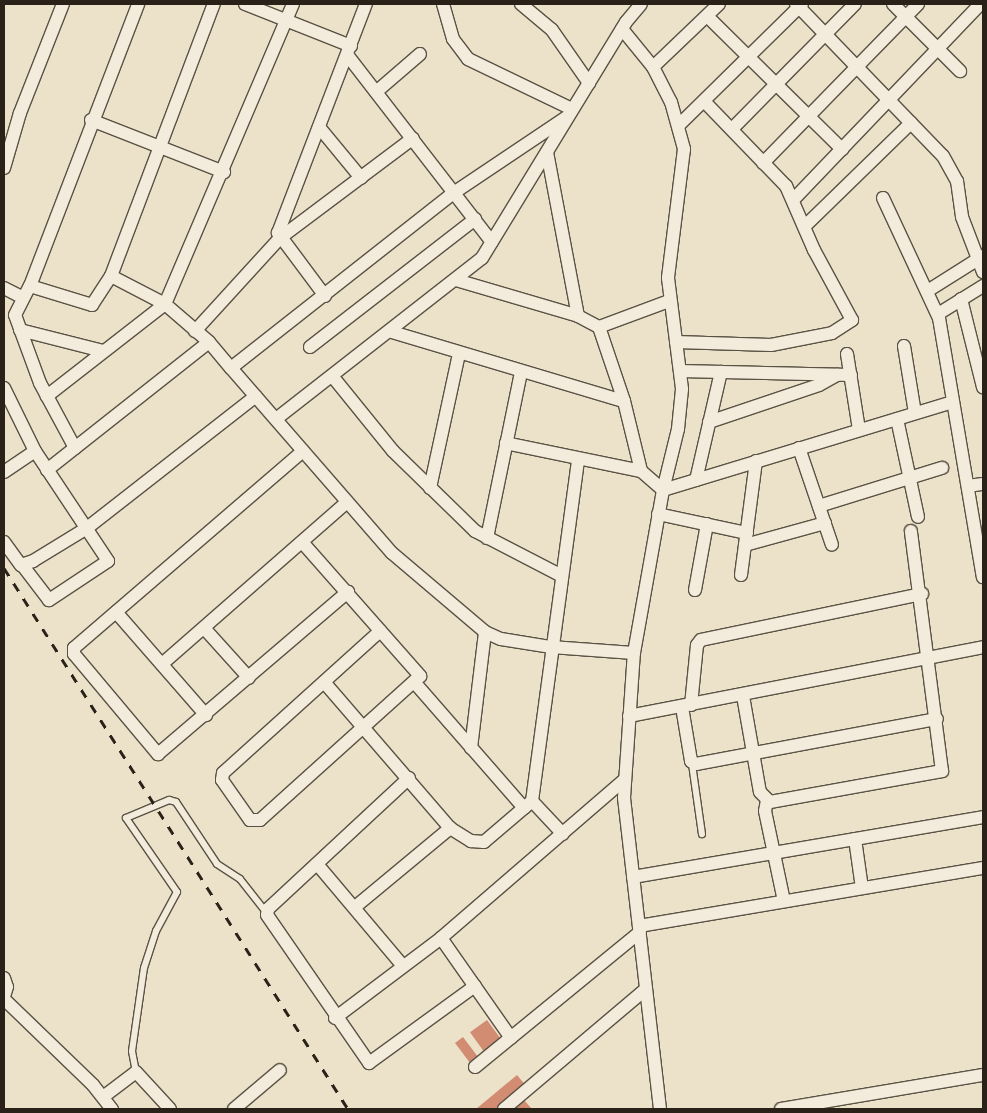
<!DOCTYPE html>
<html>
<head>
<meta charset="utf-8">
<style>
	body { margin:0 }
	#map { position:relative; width:987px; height:1113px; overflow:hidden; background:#ece2c9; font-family:"Old Standard TT",serif }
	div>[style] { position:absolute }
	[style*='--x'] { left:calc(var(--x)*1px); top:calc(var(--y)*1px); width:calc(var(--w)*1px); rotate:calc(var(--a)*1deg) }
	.building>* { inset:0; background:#d18c72; transform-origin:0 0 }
	.roads { filter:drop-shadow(1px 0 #5a5244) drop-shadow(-1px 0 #5a5244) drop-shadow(0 1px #5a5244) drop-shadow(0 -1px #5a5244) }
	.service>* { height:6px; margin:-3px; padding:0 3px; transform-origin:3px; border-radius:3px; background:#f3ecdc }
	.minor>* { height:12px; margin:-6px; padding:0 6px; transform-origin:6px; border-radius:6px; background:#f3ecdc }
	.rail>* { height:3px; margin-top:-1.5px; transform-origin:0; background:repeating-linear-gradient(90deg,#2a2218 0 9px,transparent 0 18px) }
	span { translate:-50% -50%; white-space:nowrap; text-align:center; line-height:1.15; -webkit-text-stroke:4.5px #f3ecdc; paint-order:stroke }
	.frame { position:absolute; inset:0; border:5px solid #2a2218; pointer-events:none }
</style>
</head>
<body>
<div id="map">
	<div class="building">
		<i style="left:487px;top:1020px;width:26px;height:21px;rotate:54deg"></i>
		<i style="left:463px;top:1037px;width:26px;height:10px;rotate:53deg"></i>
		<i style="clip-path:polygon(517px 1075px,527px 1087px,499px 1109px,476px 1109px)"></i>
		<i style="clip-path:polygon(523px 1099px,532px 1109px,517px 1109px,515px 1106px)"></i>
	</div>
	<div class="roads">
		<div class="service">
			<i style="--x:692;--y:764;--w:71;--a:81.9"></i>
			<i style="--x:136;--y:1072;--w:21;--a:-101"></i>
			<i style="--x:132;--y:1051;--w:84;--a:-81.8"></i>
			<i style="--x:144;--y:968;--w:39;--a:-72"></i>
			<i style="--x:156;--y:931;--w:44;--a:-61.7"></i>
			<i style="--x:177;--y:892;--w:90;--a:-124.6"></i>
			<i style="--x:126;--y:818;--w:47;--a:-22.7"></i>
			<i style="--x:169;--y:800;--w:7;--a:16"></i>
			<i style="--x:176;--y:802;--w:74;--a:56.5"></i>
			<i style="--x:217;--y:864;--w:27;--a:33"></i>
			<i style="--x:240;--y:879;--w:42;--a:51.8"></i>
		</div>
		<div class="minor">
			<i style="--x:245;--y:4;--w:114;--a:21.6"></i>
			<i style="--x:293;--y:4;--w:326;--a:113.1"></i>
			<i style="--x:165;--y:304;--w:58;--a:40.8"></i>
			<i style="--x:209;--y:342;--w:34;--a:50"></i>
			<i style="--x:231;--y:368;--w:285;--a:-38.2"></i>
			<i style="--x:455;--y:192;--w:136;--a:-33.9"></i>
			<i style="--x:443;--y:4;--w:36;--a:74"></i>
			<i style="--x:453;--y:39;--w:25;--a:53"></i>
			<i style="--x:468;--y:59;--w:115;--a:25.7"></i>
			<i style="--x:521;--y:4;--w:40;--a:40"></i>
			<i style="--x:552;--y:30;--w:65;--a:55.1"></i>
			<i style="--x:796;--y:4;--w:211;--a:46"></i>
			<i style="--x:943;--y:156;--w:29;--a:61"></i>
			<i style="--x:957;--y:181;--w:36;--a:82"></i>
			<i style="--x:962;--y:217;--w:59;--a:69.1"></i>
			<i style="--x:893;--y:4;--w:95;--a:45"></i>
			<i style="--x:707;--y:16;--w:190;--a:44.6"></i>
			<i style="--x:622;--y:29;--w:49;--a:50.8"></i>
			<i style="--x:653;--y:67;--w:39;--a:63"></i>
			<i style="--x:671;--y:102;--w:49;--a:74.5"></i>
			<i style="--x:684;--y:149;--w:130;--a:97.1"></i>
			<i style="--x:668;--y:278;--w:112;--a:82.8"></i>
			<i style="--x:682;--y:389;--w:40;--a:95.7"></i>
			<i style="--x:678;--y:429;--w:63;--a:103.8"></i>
			<i style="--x:663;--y:490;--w:29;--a:-139"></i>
			<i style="--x:348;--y:56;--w:235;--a:52.3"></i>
			<i style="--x:653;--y:67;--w:91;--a:-43.7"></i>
			<i style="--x:376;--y:92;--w:58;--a:-40.8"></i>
			<i style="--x:91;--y:120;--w:143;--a:21.4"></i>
			<i style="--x:680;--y:124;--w:171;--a:-44.5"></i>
			<i style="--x:319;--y:127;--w:66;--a:50.5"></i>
			<i style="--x:732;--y:129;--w:175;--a:-45.5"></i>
			<i style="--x:547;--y:152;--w:167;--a:79.3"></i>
			<i style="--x:763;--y:163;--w:222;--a:-45.7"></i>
			<i style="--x:4;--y:168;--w:57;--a:-73.8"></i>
			<i style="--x:20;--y:113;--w:117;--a:-68.5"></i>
			<i style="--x:883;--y:198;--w:132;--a:65"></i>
			<i style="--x:939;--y:318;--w:263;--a:80.4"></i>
			<i style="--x:793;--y:200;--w:271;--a:-46.3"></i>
			<i style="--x:805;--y:226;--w:148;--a:-44.2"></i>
			<i style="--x:111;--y:276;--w:291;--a:-69.3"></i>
			<i style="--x:456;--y:280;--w:127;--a:16.4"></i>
			<i style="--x:578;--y:316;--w:24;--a:28"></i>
			<i style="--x:599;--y:327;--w:78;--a:71.3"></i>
			<i style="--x:30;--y:286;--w:65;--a:17"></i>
			<i style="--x:92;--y:305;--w:35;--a:-57"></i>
			<i style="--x:111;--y:276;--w:61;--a:27.4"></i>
			<i style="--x:165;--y:304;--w:150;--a:142.1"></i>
			<i style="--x:4;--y:288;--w:20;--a:27"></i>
			<i style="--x:929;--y:290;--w:64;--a:-32.2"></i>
			<i style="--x:325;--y:296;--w:79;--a:-126.7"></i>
			<i style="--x:278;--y:233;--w:245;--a:-69"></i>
			<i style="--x:961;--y:299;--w:91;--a:76"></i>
			<i style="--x:938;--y:314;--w:53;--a:-31.9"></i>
			<i style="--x:599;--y:327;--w:75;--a:-20.4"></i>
			<i style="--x:20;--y:330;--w:86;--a:14.2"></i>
			<i style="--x:195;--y:331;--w:126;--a:-47.6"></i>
			<i style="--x:280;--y:238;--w:166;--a:-36.9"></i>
			<i style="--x:392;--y:332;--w:242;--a:16.6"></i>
			<i style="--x:624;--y:401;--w:72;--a:76.3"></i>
			<i style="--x:641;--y:471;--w:138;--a:-168.3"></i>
			<i style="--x:676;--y:342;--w:95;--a:1.8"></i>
			<i style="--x:771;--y:345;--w:62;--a:-11.1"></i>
			<i style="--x:832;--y:333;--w:24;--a:-33"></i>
			<i style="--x:852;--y:320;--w:80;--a:-118.5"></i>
			<i style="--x:814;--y:250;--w:70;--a:-113.6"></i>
			<i style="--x:786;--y:186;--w:118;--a:-134"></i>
			<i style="--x:904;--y:346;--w:68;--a:80.7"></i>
			<i style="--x:310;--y:347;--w:209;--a:-37.8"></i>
			<i style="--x:847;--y:354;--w:77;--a:81"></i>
			<i style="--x:231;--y:368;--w:245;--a:49"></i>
			<i style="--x:392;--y:553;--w:122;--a:40.3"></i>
			<i style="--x:485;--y:632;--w:17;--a:24"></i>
			<i style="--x:501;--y:639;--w:51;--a:9.1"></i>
			<i style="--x:551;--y:647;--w:83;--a:4.1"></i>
			<i style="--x:680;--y:371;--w:171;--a:1.3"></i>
			<i style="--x:333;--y:377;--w:95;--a:51"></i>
			<i style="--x:393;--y:451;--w:115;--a:44.3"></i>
			<i style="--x:475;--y:531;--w:96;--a:27.4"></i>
			<i style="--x:4;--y:388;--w:70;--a:63.8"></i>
			<i style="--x:35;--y:451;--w:132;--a:56.4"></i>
			<i style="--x:108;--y:561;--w:71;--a:146.5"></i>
			<i style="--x:49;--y:600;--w:43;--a:-127.4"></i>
			<i style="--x:276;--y:419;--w:261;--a:-38"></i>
			<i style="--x:482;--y:258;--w:276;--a:-58.6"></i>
			<i style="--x:626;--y:22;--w:23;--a:-50"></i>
			<i style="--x:897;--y:419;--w:100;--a:77.9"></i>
			<i style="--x:709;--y:422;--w:116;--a:-18.6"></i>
			<i style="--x:819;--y:385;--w:21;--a:-29"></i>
			<i style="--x:75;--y:448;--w:74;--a:-118.3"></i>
			<i style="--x:40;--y:383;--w:72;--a:-110.2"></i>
			<i style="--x:15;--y:315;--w:33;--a:-63"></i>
			<i style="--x:30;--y:286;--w:302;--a:-69"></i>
			<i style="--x:799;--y:448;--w:102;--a:71.2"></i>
			<i style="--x:303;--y:451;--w:302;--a:139.3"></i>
			<i style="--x:74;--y:648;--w:6;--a:90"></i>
			<i style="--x:74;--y:654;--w:131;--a:50"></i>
			<i style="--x:158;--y:754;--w:250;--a:-40.5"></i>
			<i style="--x:47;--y:470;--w:206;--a:-38.3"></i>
			<i style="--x:4;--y:472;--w:37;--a:-34"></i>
			<i style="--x:696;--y:480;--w:111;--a:-77"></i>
			<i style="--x:968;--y:486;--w:15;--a:-8"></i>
			<i style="--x:430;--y:488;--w:137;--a:-77.8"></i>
			<i style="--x:819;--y:506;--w:129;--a:-17.2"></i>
			<i style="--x:658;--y:514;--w:91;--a:12.1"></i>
			<i style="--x:487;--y:538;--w:169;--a:-78.4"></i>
			<i style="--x:4;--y:542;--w:29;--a:54"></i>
			<i style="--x:21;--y:565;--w:13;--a:-18"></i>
			<i style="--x:33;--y:561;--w:63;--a:-31.4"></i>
			<i style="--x:87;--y:528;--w:214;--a:-38"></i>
			<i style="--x:302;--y:542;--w:179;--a:48.6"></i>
			<i style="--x:420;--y:676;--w:215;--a:138"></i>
			<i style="--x:260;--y:820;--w:10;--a:180"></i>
			<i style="--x:250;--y:820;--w:49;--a:-125"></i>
			<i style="--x:222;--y:780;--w:7;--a:-82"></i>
			<i style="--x:223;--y:773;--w:212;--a:-42.1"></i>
			<i style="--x:745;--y:545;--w:83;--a:-15.4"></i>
			<i style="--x:741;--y:575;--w:115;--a:-82.5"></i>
			<i style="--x:695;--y:590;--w:67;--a:-79.7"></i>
			<i style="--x:116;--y:612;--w:137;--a:48.9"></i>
			<i style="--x:204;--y:628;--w:67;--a:48"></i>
			<i style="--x:162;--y:664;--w:246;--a:-41.2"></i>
			<i style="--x:324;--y:682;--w:193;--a:49.2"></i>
			<i style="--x:450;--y:828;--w:25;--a:32"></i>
			<i style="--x:471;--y:841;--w:13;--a:4"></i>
			<i style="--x:484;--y:842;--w:63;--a:-40.5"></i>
			<i style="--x:532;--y:801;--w:344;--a:-82.3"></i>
			<i style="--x:415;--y:683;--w:166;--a:48.9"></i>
			<i style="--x:743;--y:696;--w:97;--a:80"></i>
			<i style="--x:760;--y:792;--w:14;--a:45"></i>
			<i style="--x:770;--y:802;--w:175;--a:-10.2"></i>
			<i style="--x:942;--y:771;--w:242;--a:-97.4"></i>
			<i style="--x:691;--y:705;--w:60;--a:-84.3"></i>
			<i style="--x:697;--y:645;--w:6;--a:-51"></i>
			<i style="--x:701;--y:640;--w:226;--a:-11.8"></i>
			<i style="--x:682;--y:707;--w:55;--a:80.5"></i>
			<i style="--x:691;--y:761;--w:6;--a:31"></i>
			<i style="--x:696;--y:764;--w:245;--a:-10.6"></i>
			<i style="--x:629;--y:716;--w:361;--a:-11"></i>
			<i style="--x:471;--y:748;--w:117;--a:-83.1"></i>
			<i style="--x:409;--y:778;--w:192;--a:137.1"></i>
			<i style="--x:268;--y:909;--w:6;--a:99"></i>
			<i style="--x:267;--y:915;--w:180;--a:55.4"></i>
			<i style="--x:369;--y:1063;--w:131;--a:-36"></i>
			<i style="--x:767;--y:800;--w:11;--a:100"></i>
			<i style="--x:765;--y:811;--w:92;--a:78.1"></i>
			<i style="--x:532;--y:801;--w:45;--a:46.8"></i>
			<i style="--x:855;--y:839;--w:49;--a:81.9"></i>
			<i style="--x:317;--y:864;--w:133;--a:49.9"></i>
			<i style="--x:633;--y:877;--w:355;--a:-9.7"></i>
			<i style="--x:355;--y:907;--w:124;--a:-39.7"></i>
			<i style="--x:639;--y:926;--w:349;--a:-9.6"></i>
			<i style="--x:441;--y:938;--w:122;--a:55"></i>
			<i style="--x:4;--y:978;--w:9;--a:72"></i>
			<i style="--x:7;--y:987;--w:9;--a:108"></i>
			<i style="--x:4;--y:999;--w:124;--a:44"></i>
			<i style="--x:93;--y:1085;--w:31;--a:52"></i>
			<i style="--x:335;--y:1018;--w:133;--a:-37"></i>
			<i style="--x:441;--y:938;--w:243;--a:-40.8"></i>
			<i style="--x:475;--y:1067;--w:213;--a:-39.3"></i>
			<i style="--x:103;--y:1097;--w:41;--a:-37.1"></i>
			<i style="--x:136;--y:1072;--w:50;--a:47.4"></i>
			<i style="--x:234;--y:1109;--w:60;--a:-40.3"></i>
			<i style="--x:504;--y:1109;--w:186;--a:-40.2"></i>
			<i style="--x:660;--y:1109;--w:313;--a:-96.6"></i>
			<i style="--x:624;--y:798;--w:145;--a:-86.1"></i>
			<i style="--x:634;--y:653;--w:166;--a:-79.9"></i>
			<i style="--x:663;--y:490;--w:302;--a:-16.9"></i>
			<i style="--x:781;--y:1109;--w:205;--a:-9.6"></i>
		</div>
	</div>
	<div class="rail">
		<i style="--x:4;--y:568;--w:641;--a:57.55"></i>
	</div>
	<div class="frame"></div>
</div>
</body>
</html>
